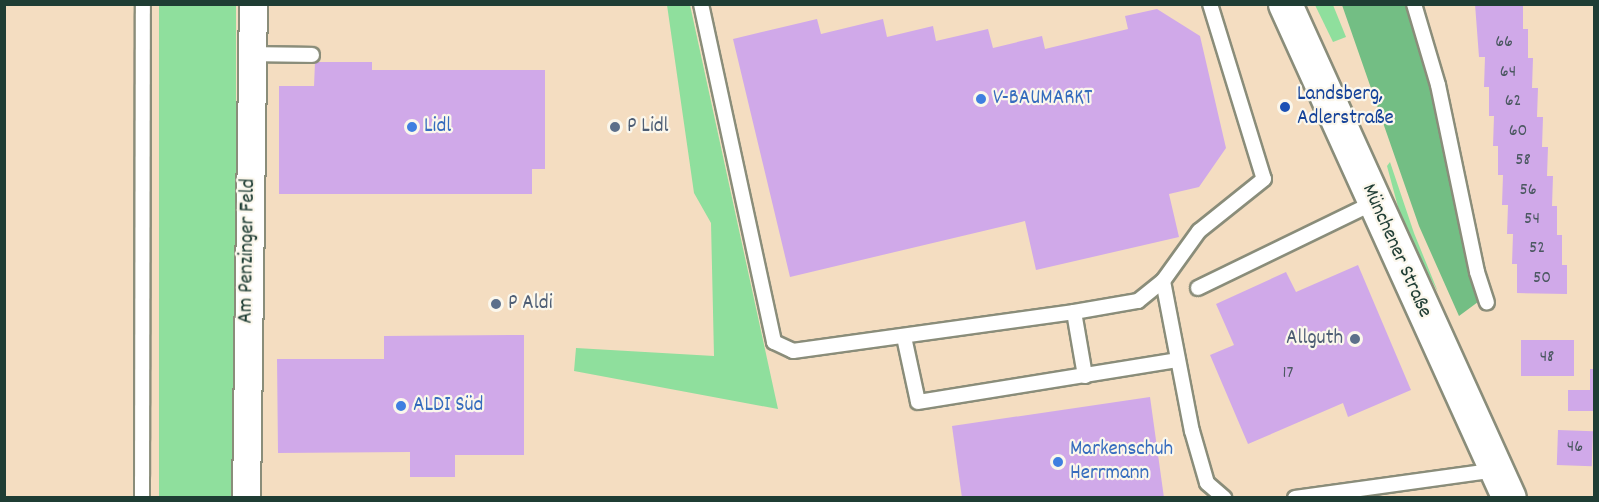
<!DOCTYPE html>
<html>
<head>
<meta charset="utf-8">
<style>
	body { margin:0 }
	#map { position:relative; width:1599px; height:502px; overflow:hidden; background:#f4ddc1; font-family:Dekko,sans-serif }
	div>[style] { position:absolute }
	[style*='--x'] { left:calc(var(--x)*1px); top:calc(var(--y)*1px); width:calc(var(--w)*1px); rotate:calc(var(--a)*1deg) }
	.green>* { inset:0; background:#8fdf9d; transform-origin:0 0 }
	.forest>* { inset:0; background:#73be84 }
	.building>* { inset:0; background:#d0a9e9; transform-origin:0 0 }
	.roads { filter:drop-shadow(2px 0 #8a8d7a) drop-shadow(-2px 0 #8a8d7a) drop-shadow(0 2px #8a8d7a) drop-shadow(0 -2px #8a8d7a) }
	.service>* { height:14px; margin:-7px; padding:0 7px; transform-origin:7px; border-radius:7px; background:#fff }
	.minor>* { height:27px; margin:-13.5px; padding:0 13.5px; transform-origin:13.5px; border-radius:13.5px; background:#fff }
	.secondary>* { height:33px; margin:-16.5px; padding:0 16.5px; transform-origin:16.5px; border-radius:16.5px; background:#fff }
	.dots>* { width:16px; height:16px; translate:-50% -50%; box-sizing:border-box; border:3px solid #fbf7ec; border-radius:50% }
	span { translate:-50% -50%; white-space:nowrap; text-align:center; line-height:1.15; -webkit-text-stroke:4.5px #fbf7ec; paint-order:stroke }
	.number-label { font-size:18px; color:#4b5861 }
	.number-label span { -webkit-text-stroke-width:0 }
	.transit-label { font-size:21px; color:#164399 }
	.left { translate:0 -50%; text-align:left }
	.shop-label { font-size:21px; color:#366cbe }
	.service-label { font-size:21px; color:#4e5e75 }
	.right { translate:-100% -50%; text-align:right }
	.street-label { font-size:21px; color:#1f3d34 }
	.frame { position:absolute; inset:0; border:6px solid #1f3d34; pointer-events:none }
</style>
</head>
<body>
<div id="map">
	<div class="green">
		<i style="left:159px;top:5px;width:77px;height:493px"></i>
		<i style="clip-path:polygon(667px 5px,690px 5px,778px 409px,574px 371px,576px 348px,714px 356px,711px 223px,694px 193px)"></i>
		<i style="clip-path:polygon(1315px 5px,1333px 5px,1346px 37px,1333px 42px)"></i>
		<i style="clip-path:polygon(1390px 162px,1414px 233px,1438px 292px,1405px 233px,1387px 166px)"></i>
	</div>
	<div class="forest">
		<i style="clip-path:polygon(1342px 5px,1405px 5px,1430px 88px,1472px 279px,1482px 299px,1459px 316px,1419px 226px)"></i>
	</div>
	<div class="building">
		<i style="clip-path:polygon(1475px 4px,1523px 4px,1523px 29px,1528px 29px,1528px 58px,1533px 58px,1532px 88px,1538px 88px,1537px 117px,1543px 117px,1542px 147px,1548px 147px,1547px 176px,1553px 176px,1552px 206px,1557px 206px,1557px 235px,1562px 235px,1562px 265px,1567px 265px,1567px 294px,1517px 293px,1517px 264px,1512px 264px,1513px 234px,1507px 234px,1508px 205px,1502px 205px,1503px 175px,1498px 175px,1498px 146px,1493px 146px,1494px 116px,1489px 116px,1489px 87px,1484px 87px,1485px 57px,1479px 57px)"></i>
		<i style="clip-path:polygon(1157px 9px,1200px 36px,1226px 148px,1199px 187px,1169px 194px,1179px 237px,1036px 270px,1025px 221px,790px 277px,733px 39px,817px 19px,821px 34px,883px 19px,887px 37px,933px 26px,936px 41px,988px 29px,993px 48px,1042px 36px,1045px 49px,1128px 29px,1125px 16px)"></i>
		<i style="clip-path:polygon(315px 62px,372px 62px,372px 70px,545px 70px,545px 169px,532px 169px,532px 194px,279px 194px,279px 86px,314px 86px)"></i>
		<i style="clip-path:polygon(1358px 265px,1411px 390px,1348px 417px,1343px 403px,1248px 444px,1210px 355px,1234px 345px,1216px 304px,1286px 272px,1296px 292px)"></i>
		<i style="clip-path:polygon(524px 335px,524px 455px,455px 455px,455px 477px,410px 477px,410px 452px,278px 453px,277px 359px,384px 359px,384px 336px)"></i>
		<i style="left:1521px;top:340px;width:53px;height:36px"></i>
		<i style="clip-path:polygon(1590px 369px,1594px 369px,1594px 411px,1568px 411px,1568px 390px,1590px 390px)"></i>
		<i style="clip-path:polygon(1150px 397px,1164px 498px,962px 498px,952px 426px)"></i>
		<i style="left:1558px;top:430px;width:35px;height:35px;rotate:2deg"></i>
	</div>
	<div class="roads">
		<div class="service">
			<i style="--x:701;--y:4;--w:346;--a:77.8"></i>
			<i style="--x:774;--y:342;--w:21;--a:25"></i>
			<i style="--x:793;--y:351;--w:284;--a:-7.9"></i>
			<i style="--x:1074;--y:312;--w:65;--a:-9.8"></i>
			<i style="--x:1138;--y:301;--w:32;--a:-39"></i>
			<i style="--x:1210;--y:4;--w:183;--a:72.9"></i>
			<i style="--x:1264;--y:179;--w:83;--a:141.3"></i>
			<i style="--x:1199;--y:231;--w:62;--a:125.8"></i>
			<i style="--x:1163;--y:281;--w:153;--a:79.1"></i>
			<i style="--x:1192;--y:431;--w:54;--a:73.9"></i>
			<i style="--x:1207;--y:483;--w:23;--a:41"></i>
			<i style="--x:1414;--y:4;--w:84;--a:73.5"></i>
			<i style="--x:1438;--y:85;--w:191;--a:78.2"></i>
			<i style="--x:1477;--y:272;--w:32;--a:72"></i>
			<i style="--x:251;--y:54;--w:61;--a:0.9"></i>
			<i style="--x:1198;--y:288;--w:197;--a:-25.9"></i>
			<i style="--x:1074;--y:312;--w:65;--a:80.2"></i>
			<i style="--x:904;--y:337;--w:66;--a:77.8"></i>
			<i style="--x:918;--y:402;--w:263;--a:-9.2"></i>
			<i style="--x:142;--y:498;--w:494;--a:-89.9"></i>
			<i style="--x:1295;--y:498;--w:203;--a:-7.9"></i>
		</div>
		<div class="minor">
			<i style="--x:246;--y:498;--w:494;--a:-89.2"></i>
		</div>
		<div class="secondary">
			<i style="--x:1285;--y:4;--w:542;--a:65.61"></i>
		</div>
	</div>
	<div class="dots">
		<i style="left:981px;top:99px;background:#3f7fe0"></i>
		<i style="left:1285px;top:107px;background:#1a4fb4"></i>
		<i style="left:412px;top:127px;background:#3f7fe0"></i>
		<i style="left:615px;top:127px;background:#5c6f8a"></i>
		<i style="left:496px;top:304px;background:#5c6f8a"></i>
		<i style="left:1355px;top:339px;background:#5c6f8a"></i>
		<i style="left:401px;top:406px;background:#3f7fe0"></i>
		<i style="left:1058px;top:462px;background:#3f7fe0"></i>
	</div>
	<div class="number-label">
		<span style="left:1504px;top:43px">66</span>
		<span style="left:1508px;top:73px">64</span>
		<span style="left:1513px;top:102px">62</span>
		<span style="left:1518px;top:132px">60</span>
		<span style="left:1523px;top:161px">58</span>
		<span style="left:1528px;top:191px">56</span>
		<span style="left:1532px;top:220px">54</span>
		<span style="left:1537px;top:249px">52</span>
		<span style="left:1542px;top:279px">50</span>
		<span style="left:1547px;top:358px">48</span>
		<span style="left:1288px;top:374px">17</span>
		<span style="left:1575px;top:448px">46</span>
	</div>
	<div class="transit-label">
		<span class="left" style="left:1297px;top:107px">Landsberg,<br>Adlerstraße</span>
	</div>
	<div class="shop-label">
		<span class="left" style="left:993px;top:99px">V-BAUMARKT</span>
		<span class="left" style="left:424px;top:127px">Lidl</span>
		<span class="left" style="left:413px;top:406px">ALDI Süd</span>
		<span class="left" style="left:1070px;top:462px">Markenschuh<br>Herrmann</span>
	</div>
	<div class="service-label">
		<span class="left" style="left:627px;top:127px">P Lidl</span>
		<span class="left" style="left:508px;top:304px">P Aldi</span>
		<span class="right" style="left:1343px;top:339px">Allguth</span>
	</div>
	<div class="street-label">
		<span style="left:248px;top:251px;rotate:-89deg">Am Penzinger Feld</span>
		<span style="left:1396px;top:251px;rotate:66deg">Münchener Straße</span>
	</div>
	<div class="frame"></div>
</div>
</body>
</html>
